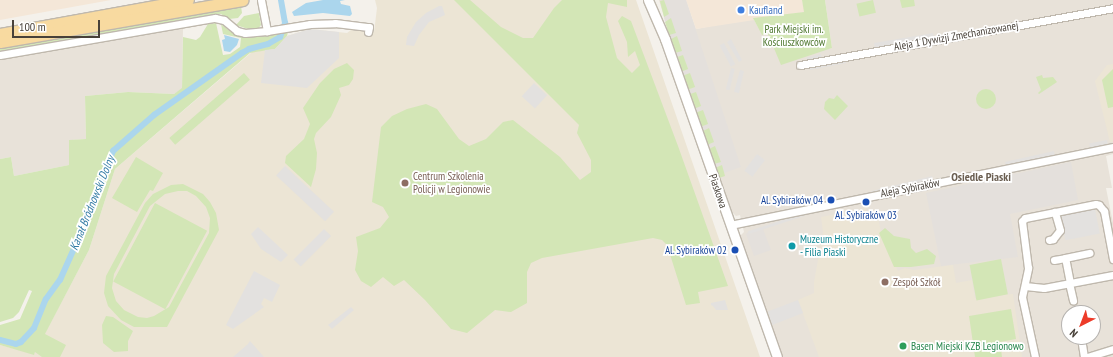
<!DOCTYPE html>
<html>
<head>
<meta charset="utf-8">
<style>
	body { margin:0 }
	#map { position:relative; width:1113px; height:357px; overflow:hidden; background:#f4f1eb; font-family:"PT Sans Narrow",sans-serif }
	div>[style] { position:absolute }
	[style*='--x'] { left:calc(var(--x)*1px); top:calc(var(--y)*1px); width:calc(var(--w)*1px); rotate:calc(var(--a)*1deg) }
	.residential>* { inset:0; background:#e8e2d9 }
	.commercial>* { inset:0; background:#f4e7d8 }
	.industrial>* { inset:0; background:#e4e0dc }
	.education>* { inset:0; background:#ece5d5 }
	.green>* { inset:0; background:#d3e6b6; transform-origin:0 0 }
	.round { border-radius:50% }
	.parking>* { inset:0; background:#e3e1df; transform-origin:0 0 }
	.water>* { inset:0; background:#abd6ed }
	.canal>* { height:6px; margin:-3px; padding:0 3px; transform-origin:3px; border-radius:3px; background:#abd6ed }
	.roads { filter:drop-shadow(1px 0 #bfb8ad) drop-shadow(-1px 0 #bfb8ad) drop-shadow(0 1px #bfb8ad) drop-shadow(0 -1px #bfb8ad) }
	.minor>* { height:7px; margin:-3.5px; padding:0 3.5px; transform-origin:3.5px; border-radius:3.5px; background:#fff }
	.tertiary>* { height:9px; margin:-4.5px; padding:0 4.5px; transform-origin:4.5px; border-radius:4.5px; background:#fff }
	.primary>* { height:11px; margin:-5.5px; padding:0 5.5px; transform-origin:5.5px; border-radius:5.5px; background:#f8daa0 }
	.dots>* { width:11px; height:11px; translate:-50% -50%; box-sizing:border-box; border:2px solid #fff; border-radius:50% }
	span { translate:-50% -50%; white-space:nowrap; text-align:center; line-height:1.15; -webkit-text-stroke:3.5px #fff; paint-order:stroke }
	.shop-label { font-size:11px; color:#366cbe }
	.left { translate:0 -50%; text-align:left }
	.park-label { font-size:11px; color:#4e772f }
	.street-label { font-size:11px; color:#484139 }
	.education-label { font-size:11px; color:#785e54 }
	.transit-label { font-size:11px; color:#164399 }
	.right { translate:-100% -50%; text-align:right }
	.culture-label { font-size:11px; color:#0d838f }
	.leisure-label { font-size:11px; color:#27864d }
	.neighbourhood-label { font-size:12px; color:#6a5e51; font-weight:700 }
	.water-label { font-size:12px; color:#357da6; font-style:italic }
	.north { position:absolute; left:1061px; top:305px; width:40px; height:40px; box-sizing:border-box; background:#fff; border:1px solid #b6b3b0; border-radius:50%; rotate:222deg; font-size:11px; font-weight:700; line-height:16px; text-align:center; color:#484139 }
	.north::after { content:''; display:block; margin:auto; width:14px; height:18px; background:#ed3b29; clip-path:polygon(50% 0,100% 100%,50% 72%,0 100%) }
	.scale { position:absolute; left:12px; top:20px; width:88px; height:18px; box-sizing:border-box; border:2px solid #484139; border-top:0; padding-left:5px; font-size:12px; line-height:14px; white-space:nowrap; color:#484139; -webkit-text-stroke:3px #fff; paint-order:stroke }
</style>
</head>
<body>
<div id="map">
	<div class="residential">
		<i style="clip-path:polygon(evenodd,659px 0,686px 0,696px 29px,753px 18px,762px 34px,768px 33px,824px 50px,832px 48px,825px 0,1113px 0,1113px 154px,1106px 156px,1112px 188px,1106px 188px,1113px 223px,1113px 357px,783px 357px,740px 236px,744px 232px,740px 215px,736px 216px,729px 209px,675px 53px,659px 0,1069px 313px,1093px 313px,1093px 337px,1069px 337px,1069px 313px)"></i>
		<i style="clip-path:polygon(183px 28px,182px 89px,174px 94px,128px 92px,85px 96px,86px 139px,72px 140px,69px 165px,14px 176px,11px 157px,0 159px,0 60px)"></i>
	</div>
	<div class="commercial">
		<i style="clip-path:polygon(0 0,111px 0,0 20px)"></i>
		<i style="clip-path:polygon(686px 0,802px 0,805px 12px,696px 29px)"></i>
	</div>
	<div class="industrial">
		<i style="clip-path:polygon(664px 0,686px 0,741px 167px,724px 173px,722px 165px,715px 168px,714px 164px,721px 161px,715px 147px,709px 149px,707px 145px,714px 142px,709px 128px,703px 131px,701px 126px,707px 124px,703px 110px,696px 113px,695px 108px,701px 106px,696px 92px,690px 94px,688px 90px,695px 87px,690px 74px,683px 76px,682px 71px,688px 69px,683px 55px,677px 57px,675px 53px,682px 50px,677px 37px,671px 39px,669px 35px,676px 32px,668px 19px,665px 22px,664px 17px,668px 12px)"></i>
		<i style="clip-path:polygon(1071px 162px,1078px 200px,1010px 214px,1018px 257px,941px 266px,926px 193px)"></i>
		<i style="clip-path:polygon(763px 229px,771px 250px,754px 256px,746px 234px,748px 232px)"></i>
	</div>
	<div class="education">
		<i style="clip-path:polygon(375px 0,636px 0,760px 357px,0 357px,0 345px,34px 354px,89px 250px,115px 169px,252px 52px,275px 49px,287px 36px,310px 29px,347px 33px,351px 30px,374px 32px,377px 8px)"></i>
		<i style="clip-path:polygon(1113px 64px,1113px 142px,1110px 142px,1095px 81px,1107px 65px)"></i>
		<i style="clip-path:polygon(866px 208px,868px 218px,878px 216px,882px 239px,898px 271px,905px 268px,914px 270px,953px 265px,956px 283px,972px 280px,975px 298px,1013px 294px,1022px 357px,819px 357px,798px 300px,814px 293px,814px 282px,823px 232px,821px 217px,847px 212px,855px 220px,861px 218px,863px 209px)"></i>
	</div>
	<div class="green">
		<i style="clip-path:polygon(454px 0,470px 0,501px 27px,523px 38px,533px 38px,554px 8px,562px 0,627px 0,627px 7px,608px 3px,606px 17px,617px 58px,632px 73px,640px 65px,635px 51px,628px 57px,627px 42px,618px 21px,622px 16px,631px 21px,678px 146px,728px 286px,698px 292px,700px 303px,686px 305px,667px 245px,662px 240px,653px 238px,542px 258px,531px 263px,527px 272px,527px 303px,511px 312px,495px 310px,467px 333px,451px 329px,425px 300px,404px 280px,394px 286px,383px 277px,371px 287px,361px 281px,355px 270px,358px 251px,356px 237px,380px 228px,389px 217px,383px 207px,372px 202px,381px 127px,392px 116px,407px 109px,426px 104px,437px 109px,459px 139px,469px 146px,486px 139px,503px 122px,513px 120px,560px 157px,580px 180px,591px 172px,591px 160px,577px 133px,579px 125px)"></i>
		<i style="clip-path:polygon(664px 0,669px 14px,664px 17px,660px 1px)"></i>
		<i style="clip-path:polygon(802px 0,825px 0,832px 48px,781px 65px,768px 34px,762px 35px,753px 18px,804px 12px)"></i>
		<i style="left:873px;top:0;width:13px;height:17px;rotate:77deg"></i>
		<i style="clip-path:polygon(900px 0,914px 0,915px 6px,902px 8px)"></i>
		<i style="clip-path:polygon(241px 6px,242px 13px,238px 18px,229px 19px,221px 14px,215px 14px,0 51px,0 47px)"></i>
		<i style="clip-path:polygon(259px 13px,261px 25px,258px 29px,251px 30px,236px 25px,244px 16px)"></i>
		<i style="clip-path:polygon(671px 18px,676px 33px,669px 35px,665px 22px)"></i>
		<i style="clip-path:polygon(216px 23px,223px 55px,230px 54px,240px 47px,241px 38px,223px 34px,221px 24px,231px 32px,251px 37px,288px 32px,287px 36px,275px 49px,250px 53px,115px 169px,89px 250px,45px 334px,66px 345px,60px 357px,42px 357px,35px 352px,34px 355px,0 345px,0 325px,20px 319px,32px 291px,29px 290px,19px 312px,13px 318px,0 322px,0 159px,11px 157px,14px 176px,69px 165px,69px 140px,86px 139px,85px 96px,128px 92px,174px 94px,182px 88px,183px 37px,196px 40px,200px 37px,208px 24px)"></i>
		<i style="clip-path:polygon(677px 36px,682px 51px,675px 53px,671px 39px)"></i>
		<i style="left:683px;top:55px;width:15px;height:6px;rotate:70deg"></i>
		<i style="clip-path:polygon(347px 63px,354px 70px,353px 79px,349px 85px,339px 88px,341px 95px,331px 117px,316px 133px,314px 139px,317px 153px,316px 169px,311px 187px,285px 163px,286px 156px,304px 139px,310px 124px,303px 108px,320px 83px,334px 69px)"></i>
		<i style="clip-path:polygon(1113px 69px,1113px 107px,1108px 108px,1102px 80px)"></i>
		<i style="left:244px;top:73px;width:9px;height:99px;rotate:49deg"></i>
		<i style="left:690px;top:73px;width:15px;height:8px;rotate:70deg"></i>
		<i style="clip-path:polygon(1042px 75px,1043px 78px,1053px 77px,1057px 82px,1039px 94px,1038px 93px,1041px 90px,1036px 77px)"></i>
		<i class="round" style="left:976px;top:89px;width:20px;height:20px"></i>
		<i style="left:696px;top:92px;width:15px;height:6px;rotate:70deg"></i>
		<i style="clip-path:polygon(837px 95px,848px 106px,835px 120px,824px 109px,825px 102px,829px 98px,834px 99px)"></i>
		<i style="left:703px;top:110px;width:15px;height:8px;rotate:70deg"></i>
		<i style="clip-path:polygon(709px 128px,714px 142px,707px 145px,703px 131px)"></i>
		<i style="clip-path:polygon(715px 146px,721px 162px,714px 164px,709px 149px)"></i>
		<i style="clip-path:polygon(136px 157px,163px 173px,153px 191px,150px 190px,137px 212px,112px 198px)"></i>
		<i style="clip-path:polygon(722px 165px,725px 176px,719px 178px,715px 168px)"></i>
		<i style="clip-path:polygon(evenodd,171px 185px,183px 184px,203px 194px,210px 202px,216px 213px,219px 230px,167px 327px,134px 327px,121px 320px,108px 306px,104px 293px,106px 276px,145px 203px,153px 194px,171px 185px,178px 191px,187px 191px,196px 196px,206px 207px,210px 218px,209px 233px,169px 307px,154px 316px,147px 318px,138px 317px,124px 310px,116px 301px,112px 288px,114px 274px,150px 206px,165px 194px,178px 191px)"></i>
		<i style="left:155px;top:203px;width:59px;height:89px;rotate:28deg"></i>
		<i style="clip-path:polygon(885px 228px,894px 236px,910px 239px,911px 248px,916px 253px,927px 249px,936px 256px,934px 264px,911px 267px,894px 267px,879px 233px)"></i>
		<i style="left:1001px;top:259px;width:36px;height:32px;rotate:79deg"></i>
		<i style="clip-path:polygon(1011px 309px,1016px 339px,1000px 342px,1002px 357px,975px 357px,969px 316px)"></i>
		<i style="clip-path:polygon(106px 316px,113px 317px,133px 331px,128px 341px,128px 351px,114px 352px,103px 343px,102px 325px)"></i>
	</div>
	<div class="parking">
		<i style="clip-path:polygon(439px 6px,442px 6px,445px 15px,429px 22px,419px 35px,414px 46px,406px 45px,407px 37px,416px 22px,426px 13px)"></i>
		<i style="clip-path:polygon(310px 29px,339px 32px,339px 58px,307px 88px,261px 83px,265px 50px,275px 49px,287px 36px)"></i>
		<i style="clip-path:polygon(933px 33px,934px 37px,875px 48px,874px 43px)"></i>
		<i style="clip-path:polygon(731px 39px,742px 60px,739px 62px,727px 42px)"></i>
		<i style="left:724px;top:43px;width:24px;height:5px;rotate:62deg"></i>
		<i style="left:821px;top:54px;width:4px;height:15px;rotate:76deg"></i>
		<i style="clip-path:polygon(845px 59px,846px 63px,810px 70px,809px 65px)"></i>
		<i style="left:731px;top:68px;width:4px;height:22px;rotate:14deg"></i>
		<i style="clip-path:polygon(740px 70px,744px 71px,739px 93px,734px 92px)"></i>
		<i style="left:534px;top:83px;width:18px;height:18px;rotate:43deg"></i>
		<i style="left:1107px;top:140px;width:5px;height:18px;rotate:79deg"></i>
		<i style="clip-path:polygon(1054px 151px,1055px 156px,1006px 166px,1005px 162px)"></i>
		<i style="left:757px;top:154px;width:10px;height:21px;rotate:37deg"></i>
		<i style="left:285px;top:166px;width:67px;height:13px;rotate:43deg"></i>
		<i style="left:932px;top:176px;width:4px;height:63px;rotate:76deg"></i>
		<i style="left:1095px;top:209px;width:25px;height:35px;rotate:79deg"></i>
		<i style="left:804px;top:213px;width:3px;height:59px;rotate:72deg"></i>
		<i style="clip-path:polygon(258px 227px,288px 255px,281px 262px,261px 249px,251px 234px)"></i>
		<i style="left:324px;top:229px;width:10px;height:43px;rotate:45deg"></i>
		<i style="clip-path:polygon(254px 271px,280px 285px,272px 302px,264px 298px,261px 304px,264px 307px,233px 329px,226px 325px)"></i>
		<i style="clip-path:polygon(725px 300px,728px 310px,716px 310px,713px 306px,711px 305px,711px 303px)"></i>
		<i style="left:798px;top:300px;width:14px;height:33px;rotate:69deg"></i>
		<i style="clip-path:polygon(351px 307px,354px 310px,332px 329px,328px 325px)"></i>
		<i style="clip-path:polygon(250px 341px,264px 357px,233px 357px,248px 344px)"></i>
	</div>
	<div class="water">
		<i style="clip-path:polygon(323px 0,345px 0,340px 1px,341px 4px,350px 6px,352px 14px,350px 16px,323px 13px,294px 16px,292px 12px,306px 3px)"></i>
		<i style="clip-path:polygon(224px 35px,239px 39px,237px 45px,230px 52px,224px 51px,222px 40px,225px 39px)"></i>
	</div>
	<div class="canal">
		<i style="--x:0;--y:340;--w:16;--a:14"></i>
		<i style="--x:16;--y:344;--w:5;--a:-22"></i>
		<i style="--x:21;--y:342;--w:19;--a:-47"></i>
		<i style="--x:34;--y:328;--w:31;--a:-68"></i>
		<i style="--x:46;--y:299;--w:24;--a:-54"></i>
		<i style="--x:60;--y:280;--w:35;--a:-66"></i>
		<i style="--x:74;--y:248;--w:105;--a:-68.1"></i>
		<i style="--x:113;--y:151;--w:55;--a:-41.3"></i>
		<i style="--x:154;--y:115;--w:108;--a:-35.2"></i>
		<i style="--x:242;--y:53;--w:8;--a:-30"></i>
		<i style="--x:249;--y:49;--w:20;--a:-15"></i>
		<i style="--x:268;--y:44;--w:14;--a:-30"></i>
		<i style="--x:280;--y:37;--w:15;--a:-70"></i>
		<i style="--x:285;--y:23;--w:23;--a:-100"></i>
	</div>
	<div class="roads">
		<div class="minor">
			<i style="--x:261;--y:0;--w:32;--a:79"></i>
			<i style="--x:267;--y:31;--w:44;--a:-9.2"></i>
			<i style="--x:310;--y:24;--w:25;--a:-2"></i>
			<i style="--x:335;--y:23;--w:34;--a:7"></i>
			<i style="--x:369;--y:27;--w:5;--a:101"></i>
			<i style="--x:0;--y:55;--w:218;--a:-9.8"></i>
			<i style="--x:215;--y:18;--w:9;--a:13"></i>
			<i style="--x:224;--y:20;--w:17;--a:40"></i>
			<i style="--x:237;--y:31;--w:8;--a:14"></i>
			<i style="--x:245;--y:33;--w:22;--a:-5"></i>
			<i style="--x:800;--y:65;--w:318;--a:-10.3"></i>
			<i style="--x:730;--y:225;--w:391;--a:-11.5"></i>
			<i style="--x:1049;--y:240;--w:4;--a:-14"></i>
			<i style="--x:1053;--y:239;--w:11;--a:-52"></i>
			<i style="--x:1060;--y:230;--w:19;--a:-106"></i>
			<i style="--x:1054;--y:260;--w:11;--a:-10"></i>
			<i style="--x:1069;--y:283;--w:18;--a:77"></i>
			<i style="--x:1070;--y:283;--w:25;--a:-101"></i>
			<i style="--x:1065;--y:258;--w:25;--a:-12"></i>
			<i style="--x:1025;--y:286;--w:19;--a:6"></i>
			<i style="--x:1044;--y:288;--w:70;--a:-10.7"></i>
			<i style="--x:1081;--y:338;--w:19;--a:81"></i>
			<i style="--x:1035;--y:357;--w:61;--a:-102.2"></i>
			<i style="--x:1022;--y:297;--w:30;--a:-78"></i>
			<i style="--x:1028;--y:268;--w:47;--a:-97.3"></i>
			<i style="--x:1022;--y:221;--w:4;--a:-45"></i>
			<i style="--x:1025;--y:218;--w:72;--a:-11.2"></i>
			<i style="--x:1096;--y:204;--w:3;--a:18"></i>
			<i style="--x:1099;--y:205;--w:8;--a:50"></i>
			<i style="--x:1104;--y:211;--w:49;--a:79.4"></i>
			<i style="--x:1087;--y:357;--w:27;--a:-17"></i>
		</div>
		<div class="tertiary">
			<i style="--x:648;--y:0;--w:43;--a:66.4"></i>
			<i style="--x:665;--y:39;--w:337;--a:70.6"></i>
		</div>
		<div class="primary">
			<i style="--x:0;--y:34;--w:191;--a:-10.3"></i>
			<i style="--x:0;--y:42;--w:246;--a:-9.8"></i>
		</div>
	</div>
	<div class="dots">
		<i style="left:741px;top:10px;background:#3f7fe0"></i>
		<i style="left:405px;top:183px;background:#8d6e63"></i>
		<i style="left:831px;top:200px;background:#1a4fb4"></i>
		<i style="left:866px;top:202px;background:#1a4fb4"></i>
		<i style="left:792px;top:246px;background:#0f9aa8"></i>
		<i style="left:735px;top:250px;background:#1a4fb4"></i>
		<i style="left:885px;top:282px;background:#8d6e63"></i>
		<i style="left:903px;top:346px;background:#2e9e5b"></i>
	</div>
	<div class="shop-label">
		<span class="left" style="left:749px;top:10px">Kaufland</span>
	</div>
	<div class="park-label">
		<span style="left:794px;top:36px">Park Miejski im.<br>Kościuszkowców</span>
	</div>
	<div class="street-label">
		<span style="left:956px;top:36px;rotate:-10deg">Aleja 1 Dywizji Zmechanizowanej</span>
		<span style="left:910px;top:188px;rotate:-11deg">Aleja Sybiraków</span>
		<span style="left:718px;top:191px;rotate:71deg">Piaskowa</span>
	</div>
	<div class="education-label">
		<span class="left" style="left:413px;top:183px">Centrum Szkolenia<br>Policji w Legionowie</span>
		<span class="left" style="left:893px;top:282px">Zespół Szkół</span>
	</div>
	<div class="transit-label">
		<span class="right" style="left:823px;top:200px">Al. Sybiraków 04</span>
		<span style="left:866px;top:215px">Al. Sybiraków 03</span>
		<span class="right" style="left:727px;top:250px">Al. Sybiraków 02</span>
	</div>
	<div class="culture-label">
		<span class="left" style="left:800px;top:246px">Muzeum Historyczne<br>- Filia Piaski</span>
	</div>
	<div class="leisure-label">
		<span class="left" style="left:911px;top:346px">Basen Miejski KZB Legionowo</span>
	</div>
	<div class="neighbourhood-label">
		<span style="left:981px;top:177px">Osiedle Piaski</span>
	</div>
	<div class="water-label">
		<span style="left:92px;top:203px;rotate:-68deg">Kanał Bródnowski Dolny</span>
	</div>
	<div class="north">N</div>
	<div class="scale">100 m</div>
</div>
</body>
</html>
